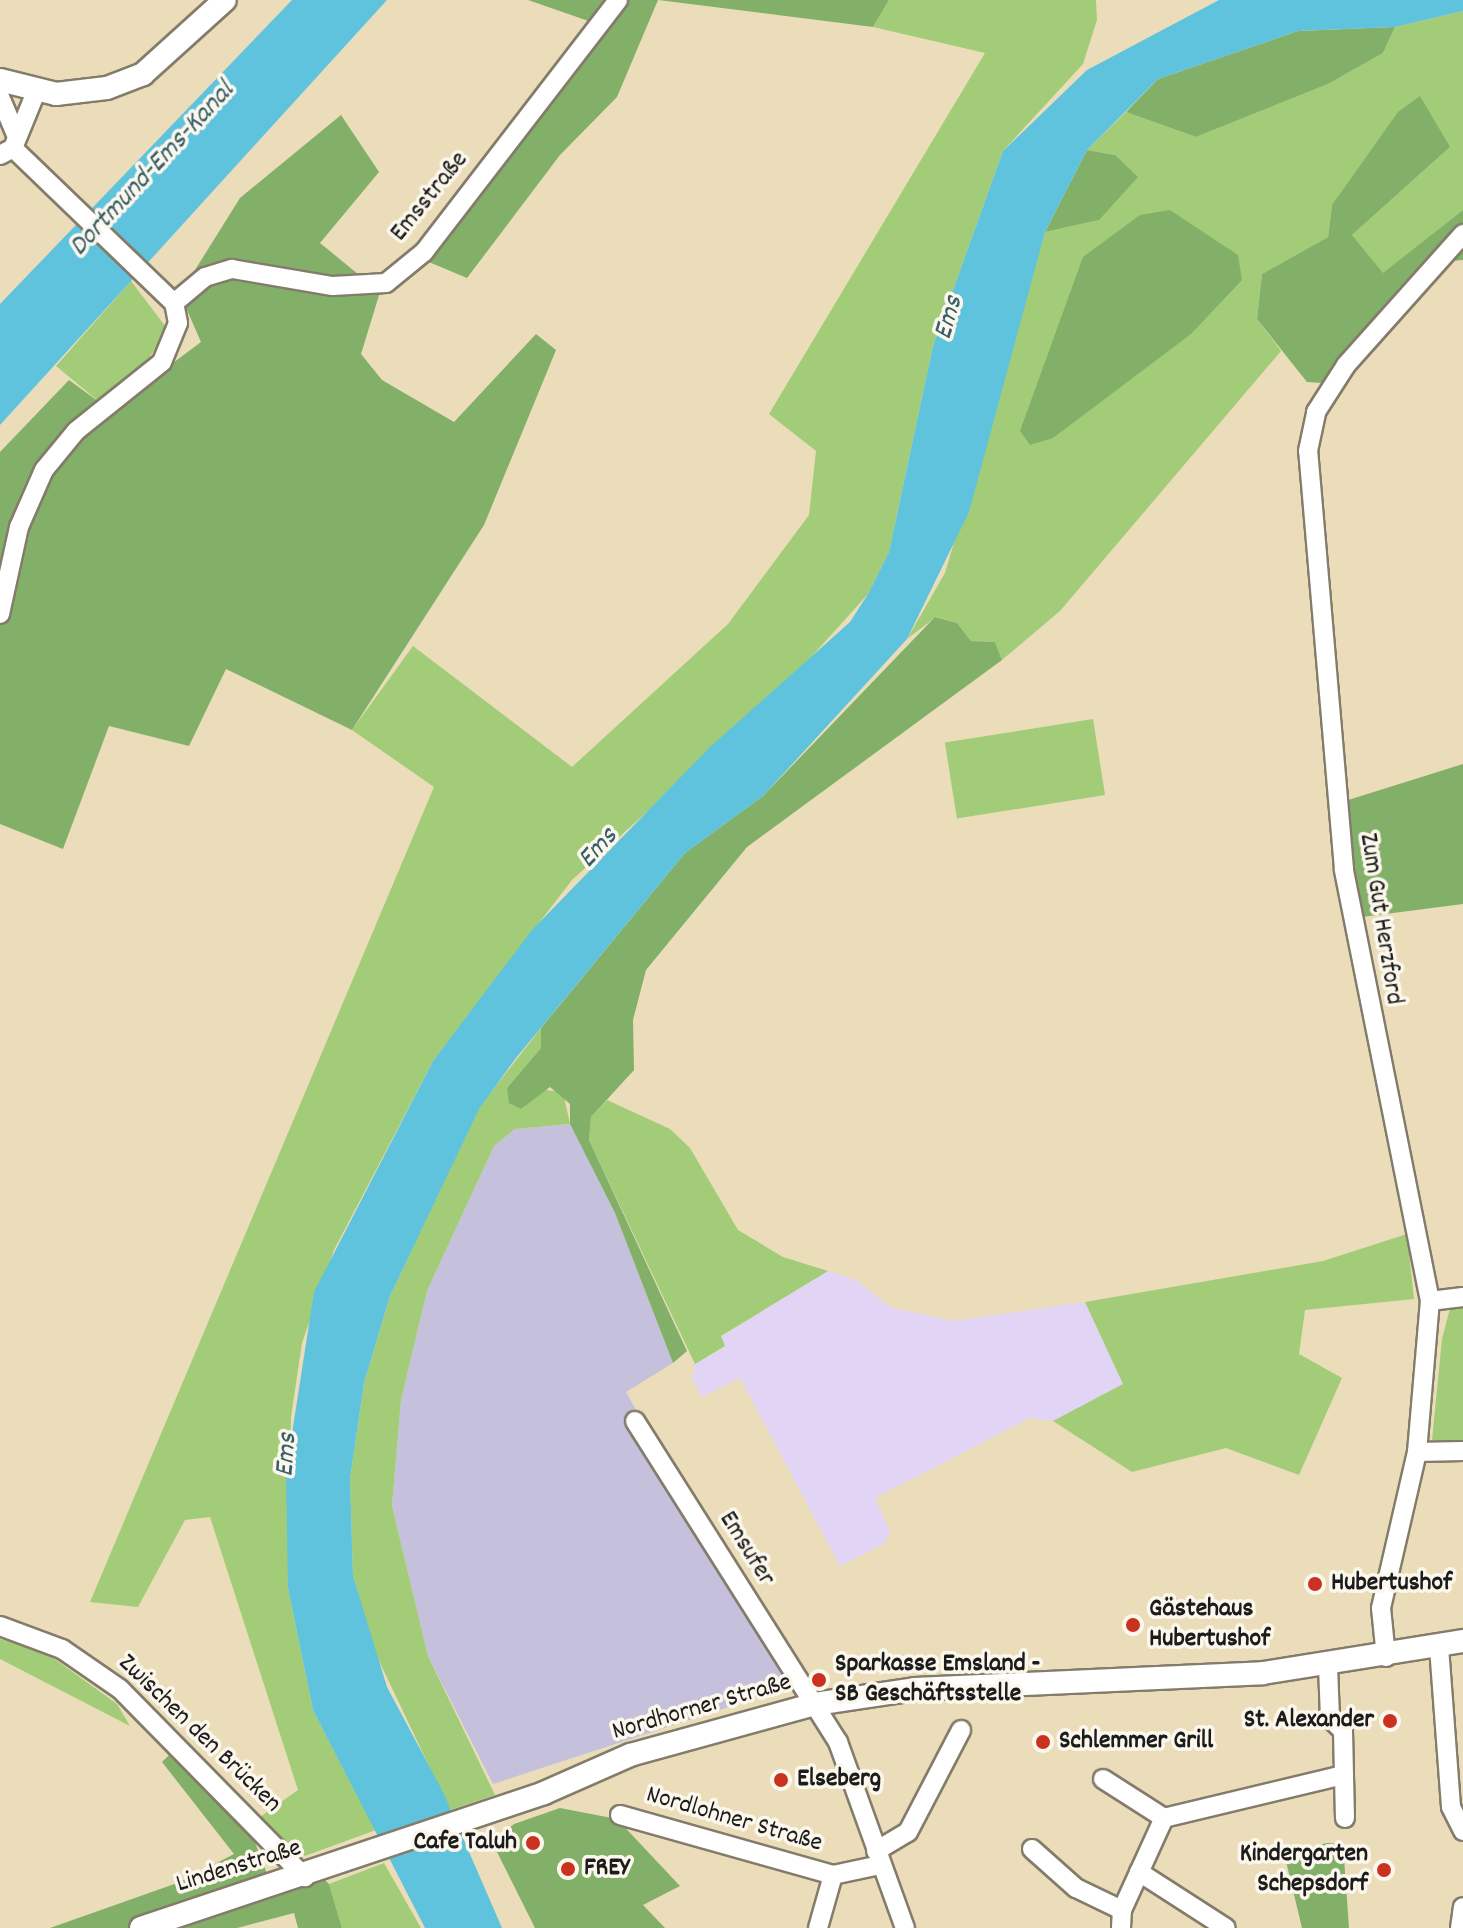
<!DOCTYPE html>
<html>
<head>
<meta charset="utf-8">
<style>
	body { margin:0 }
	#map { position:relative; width:1463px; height:1928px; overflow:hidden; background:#ebddba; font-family:Dekko,sans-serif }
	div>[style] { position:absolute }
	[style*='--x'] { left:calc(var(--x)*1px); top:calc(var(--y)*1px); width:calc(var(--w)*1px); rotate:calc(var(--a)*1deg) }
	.built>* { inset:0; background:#e1d4f4 }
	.industrial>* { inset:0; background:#c5c0db }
	.green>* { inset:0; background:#a3cc78; transform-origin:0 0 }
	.forest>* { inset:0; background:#82b068 }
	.water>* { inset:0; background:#5fc3de }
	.roads { filter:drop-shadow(2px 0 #847c6b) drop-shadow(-2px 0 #847c6b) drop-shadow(0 2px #847c6b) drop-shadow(0 -2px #847c6b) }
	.minor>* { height:18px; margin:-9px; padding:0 9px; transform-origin:9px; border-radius:9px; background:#fff }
	.major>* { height:22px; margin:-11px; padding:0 11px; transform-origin:11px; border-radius:11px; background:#fff }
	.dots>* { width:22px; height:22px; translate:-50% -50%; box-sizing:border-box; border:4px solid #fbf7ec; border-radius:50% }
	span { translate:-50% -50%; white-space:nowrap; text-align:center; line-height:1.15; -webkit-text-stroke:7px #fbf7ec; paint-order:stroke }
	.street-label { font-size:26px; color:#1c1c1c }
	.poi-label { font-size:26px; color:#1c1c1c; font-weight:700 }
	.left { translate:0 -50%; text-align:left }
	.right { translate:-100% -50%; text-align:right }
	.water-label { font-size:28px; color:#375f6a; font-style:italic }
</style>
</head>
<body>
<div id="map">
	<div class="built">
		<i style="clip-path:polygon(828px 1271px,856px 1280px,892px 1308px,953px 1321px,1085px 1302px,1123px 1384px,1053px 1421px,1030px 1418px,875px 1498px,890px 1532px,884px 1544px,840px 1566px,740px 1378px,702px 1397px,692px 1379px,695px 1364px,725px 1347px,720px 1337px)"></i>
	</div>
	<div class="industrial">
		<i style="clip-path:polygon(570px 1124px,615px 1213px,673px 1363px,626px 1392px,786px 1678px,781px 1690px,493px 1784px,428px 1656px,392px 1506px,401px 1400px,427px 1291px,494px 1146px,515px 1129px)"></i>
	</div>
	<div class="green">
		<i style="clip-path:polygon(889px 0,1096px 0,1097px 20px,1083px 64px,1003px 151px,933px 346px,889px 552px,868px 594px,786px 685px,572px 880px,433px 1061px,334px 1250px,302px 1343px,291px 1417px,288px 1588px,313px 1710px,376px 1830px,305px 1856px,257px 1819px,298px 1790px,210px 1517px,185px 1520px,138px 1607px,90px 1602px,434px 787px,352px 730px,413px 646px,572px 767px,728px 624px,809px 515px,816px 451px,769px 414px,985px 53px,873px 27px)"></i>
		<i style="clip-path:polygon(1463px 11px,1463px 210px,1383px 274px,1352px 235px,1450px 147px,1332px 205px,1328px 237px,1262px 274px,1257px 319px,1281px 351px,1060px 611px,1002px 660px,995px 642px,971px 641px,957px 623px,936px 617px,907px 639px,945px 573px,1045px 232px,1099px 220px,1115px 155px,1087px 150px,1126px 112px,1196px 137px,1328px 84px,1383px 53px,1395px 27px)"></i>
		<i style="clip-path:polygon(131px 281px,169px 331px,109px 410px,56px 366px)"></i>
		<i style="left:1093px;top:719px;width:77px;height:150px;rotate:81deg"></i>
		<i style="clip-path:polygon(541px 1028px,541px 1048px,507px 1088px,521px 1109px,537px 1089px,563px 1092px,570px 1124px,515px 1129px,494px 1146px,427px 1291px,401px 1400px,392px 1506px,428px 1656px,495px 1795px,450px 1810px,371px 1644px,353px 1576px,350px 1479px,364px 1383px,390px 1296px,478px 1109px)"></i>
		<i style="clip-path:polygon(607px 1100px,670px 1129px,690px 1148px,738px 1230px,783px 1257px,828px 1271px,721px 1336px,725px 1346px,695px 1364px,589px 1140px,591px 1117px)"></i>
		<i style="clip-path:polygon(1407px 1234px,1414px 1299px,1305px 1310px,1299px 1354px,1342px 1378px,1299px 1475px,1226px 1448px,1132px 1472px,1053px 1421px,1123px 1384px,1085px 1302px,1323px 1261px)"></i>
		<i style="clip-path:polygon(1463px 1305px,1463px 1440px,1432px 1440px,1442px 1339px,1450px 1308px)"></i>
		<i style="clip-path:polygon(0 1639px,45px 1652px,117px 1704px,130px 1726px,0 1659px)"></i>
		<i style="clip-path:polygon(384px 1863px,421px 1928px,342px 1928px,329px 1884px)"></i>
	</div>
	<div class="forest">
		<i style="clip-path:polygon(528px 0,658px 0,617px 97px,560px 155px,467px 278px,424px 260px,597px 24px)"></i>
		<i style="clip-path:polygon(658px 0,889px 0,873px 27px)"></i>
		<i style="clip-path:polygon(1395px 27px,1383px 53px,1328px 84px,1196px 137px,1126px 112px,1158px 79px,1298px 31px)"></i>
		<i style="clip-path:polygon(1420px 96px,1450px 147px,1352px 235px,1383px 273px,1463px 210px,1463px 260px,1423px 263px,1323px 383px,1307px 382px,1257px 319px,1262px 274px,1328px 237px,1332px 205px,1398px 112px)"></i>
		<i style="clip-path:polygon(341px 115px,379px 172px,320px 243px,380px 292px,361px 354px,382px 380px,454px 422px,536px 334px,556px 350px,484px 525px,352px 730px,226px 669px,189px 746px,109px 726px,63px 849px,0 824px,0 452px,69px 380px,110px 410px,201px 342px,180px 294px,240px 198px)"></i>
		<i style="clip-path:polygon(1087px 150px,1115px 155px,1138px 177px,1099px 220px,1045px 232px)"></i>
		<i style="clip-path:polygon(1170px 210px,1238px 255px,1242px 280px,1191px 334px,1053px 438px,1030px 445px,1020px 431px,1083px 257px,1140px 215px)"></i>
		<i style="clip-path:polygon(935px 617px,957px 623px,971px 641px,995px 642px,1002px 660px,747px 847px,646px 970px,633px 1020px,634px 1070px,591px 1117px,589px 1140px,687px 1351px,673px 1363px,615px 1213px,570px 1124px,570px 1104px,550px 1087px,521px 1109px,509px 1103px,507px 1088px,541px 1048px,541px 1028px,685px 853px,763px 796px)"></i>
		<i style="clip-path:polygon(1463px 764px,1463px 904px,1362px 917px,1345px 801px)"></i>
		<i style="clip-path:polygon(172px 1752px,254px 1840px,271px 1884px,315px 1870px,329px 1884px,342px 1928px,298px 1928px,294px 1913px,237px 1928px,50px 1928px,180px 1882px,234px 1854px,162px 1762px)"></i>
		<i style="clip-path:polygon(560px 1808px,617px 1819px,680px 1886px,643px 1905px,665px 1928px,535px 1928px,492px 1842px,514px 1824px)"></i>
		<i style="clip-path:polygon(1327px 1843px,1343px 1844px,1349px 1928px,1302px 1928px,1284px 1853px)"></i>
	</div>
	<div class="water">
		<i style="clip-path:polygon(292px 0,387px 0,0 425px,0 304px)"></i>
		<i style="clip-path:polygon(1219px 0,1463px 0,1463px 11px,1395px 27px,1298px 31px,1158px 79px,1087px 150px,1045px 232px,969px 512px,907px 639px,763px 796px,685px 853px,516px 1058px,479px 1109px,390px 1296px,364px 1383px,350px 1479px,353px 1576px,387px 1687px,443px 1792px,502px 1928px,425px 1928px,313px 1710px,288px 1588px,286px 1472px,314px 1292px,433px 1061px,532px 930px,709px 748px,850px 622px,868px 594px,889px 552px,933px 346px,1003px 151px,1087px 70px)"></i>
	</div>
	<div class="roads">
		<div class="minor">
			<i style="--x:0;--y:97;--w:43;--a:67"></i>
			<i style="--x:0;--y:155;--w:15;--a:-28"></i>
			<i style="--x:13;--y:148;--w:61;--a:-67.7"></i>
			<i style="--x:174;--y:303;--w:40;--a:-40"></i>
			<i style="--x:205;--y:277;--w:28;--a:-17"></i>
			<i style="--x:232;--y:269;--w:102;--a:9.6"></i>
			<i style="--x:333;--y:286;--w:53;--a:-3.2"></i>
			<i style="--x:386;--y:283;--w:49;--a:-39.2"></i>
			<i style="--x:424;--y:252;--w:318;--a:-52.4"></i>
			<i style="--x:0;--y:614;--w:89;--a:-77.7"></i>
			<i style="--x:19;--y:527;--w:62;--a:-66.3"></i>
			<i style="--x:44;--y:470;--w:50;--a:-50.6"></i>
			<i style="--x:76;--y:431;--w:110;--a:-38.7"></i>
			<i style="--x:162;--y:362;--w:42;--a:-67.7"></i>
			<i style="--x:178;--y:323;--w:20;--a:-101"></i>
			<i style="--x:174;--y:303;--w:223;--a:-136.1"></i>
			<i style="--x:1430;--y:1301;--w:33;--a:-7"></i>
			<i style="--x:635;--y:1421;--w:380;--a:57.7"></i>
			<i style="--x:838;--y:1742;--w:198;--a:70.2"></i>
			<i style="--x:1417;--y:1452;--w:46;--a:-1.2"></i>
			<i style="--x:0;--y:1626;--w:66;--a:20.4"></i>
			<i style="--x:62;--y:1649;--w:70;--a:34.6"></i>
			<i style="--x:120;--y:1689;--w:264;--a:45.5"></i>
			<i style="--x:1439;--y:1647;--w:160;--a:85.7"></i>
			<i style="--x:1451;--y:1807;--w:27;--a:63"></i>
			<i style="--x:1386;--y:1657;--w:49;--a:-95.8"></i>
			<i style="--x:1381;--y:1608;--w:160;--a:-77"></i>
			<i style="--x:1417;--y:1452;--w:152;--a:-85.1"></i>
			<i style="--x:1430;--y:1301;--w:440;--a:-101.3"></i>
			<i style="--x:1344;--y:869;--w:420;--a:-94.9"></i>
			<i style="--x:1308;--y:451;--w:40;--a:-78"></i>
			<i style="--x:1316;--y:412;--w:56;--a:-57.4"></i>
			<i style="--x:1346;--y:365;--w:176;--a:-48.2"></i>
			<i style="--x:1328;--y:1666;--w:52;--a:87.8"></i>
			<i style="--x:1330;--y:1718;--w:18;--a:45"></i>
			<i style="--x:1343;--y:1731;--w:87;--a:88.7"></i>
			<i style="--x:1103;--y:1779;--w:72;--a:32.6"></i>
			<i style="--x:620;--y:1815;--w:221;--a:15.7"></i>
			<i style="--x:833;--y:1875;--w:48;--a:-12"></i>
			<i style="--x:1032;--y:1849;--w:59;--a:41.6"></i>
			<i style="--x:1076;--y:1888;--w:51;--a:25.6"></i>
			<i style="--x:876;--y:1851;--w:37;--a:-31"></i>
			<i style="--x:908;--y:1832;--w:115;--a:-62.5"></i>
			<i style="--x:1139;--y:1872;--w:103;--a:32.8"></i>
			<i style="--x:818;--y:1928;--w:55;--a:-74.2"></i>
			<i style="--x:1121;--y:1928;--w:18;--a:-87"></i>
			<i style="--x:1122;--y:1910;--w:101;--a:-65.5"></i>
			<i style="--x:1164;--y:1818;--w:184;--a:-13.5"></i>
			<i style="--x:1460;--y:1928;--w:21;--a:-82"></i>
		</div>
		<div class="major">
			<i style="--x:0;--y:80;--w:58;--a:14"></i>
			<i style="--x:56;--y:94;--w:51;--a:-6.7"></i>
			<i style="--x:107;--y:88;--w:39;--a:-21"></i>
			<i style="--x:143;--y:74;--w:110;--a:-42.1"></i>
			<i style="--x:141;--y:1928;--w:425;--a:-18.5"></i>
			<i style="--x:544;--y:1793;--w:94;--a:-23.8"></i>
			<i style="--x:630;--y:1755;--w:192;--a:-15.4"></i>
			<i style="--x:815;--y:1704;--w:101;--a:-8.5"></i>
			<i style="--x:915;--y:1689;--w:348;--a:-2.6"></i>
			<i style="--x:1263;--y:1673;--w:203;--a:-9.1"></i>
		</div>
	</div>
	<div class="dots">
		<i style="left:1315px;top:1584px;background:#c8321e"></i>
		<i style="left:1133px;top:1625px;background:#c8321e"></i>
		<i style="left:819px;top:1680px;background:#c8321e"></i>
		<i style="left:1390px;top:1721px;background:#c8321e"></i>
		<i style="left:1043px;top:1742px;background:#c8321e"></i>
		<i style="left:781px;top:1780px;background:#c8321e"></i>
		<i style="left:533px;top:1843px;background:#c8321e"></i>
		<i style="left:568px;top:1869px;background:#c8321e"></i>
		<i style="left:1384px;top:1870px;background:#c8321e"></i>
	</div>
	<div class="street-label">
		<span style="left:430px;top:197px;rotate:-51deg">Emsstraße</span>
		<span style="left:1380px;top:919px;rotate:81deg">Zum Gut Herzford</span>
		<span style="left:746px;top:1549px;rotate:58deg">Emsufer</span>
		<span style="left:702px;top:1708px;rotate:-16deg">Nordhorner Straße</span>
		<span style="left:199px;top:1734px;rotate:44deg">Zwischen den Brücken</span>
		<span style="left:734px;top:1820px;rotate:16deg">Nordlohner Straße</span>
		<span style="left:239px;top:1867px;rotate:-17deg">Lindenstraße</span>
	</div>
	<div class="poi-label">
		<span class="left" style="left:1331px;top:1584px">Hubertushof</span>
		<span class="left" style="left:1149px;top:1625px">Gästehaus<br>Hubertushof</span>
		<span class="left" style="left:835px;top:1680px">Sparkasse Emsland -<br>SB Geschäftsstelle</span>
		<span class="right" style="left:1374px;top:1721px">St. Alexander</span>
		<span class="left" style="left:1059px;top:1742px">Schlemmer Grill</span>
		<span class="left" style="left:797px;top:1780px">Elseberg</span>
		<span class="right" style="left:517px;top:1843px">Cafe Taluh</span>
		<span class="right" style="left:1368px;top:1870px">Kindergarten<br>Schepsdorf</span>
		<span class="left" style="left:584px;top:1869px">FREY</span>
	</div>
	<div class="water-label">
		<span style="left:153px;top:170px;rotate:-47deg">Dortmund-Ems-Kanal</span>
		<span style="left:950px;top:318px;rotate:-74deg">Ems</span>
		<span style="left:599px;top:849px;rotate:-48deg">Ems</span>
		<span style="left:288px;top:1455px;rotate:-86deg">Ems</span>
	</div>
</div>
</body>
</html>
